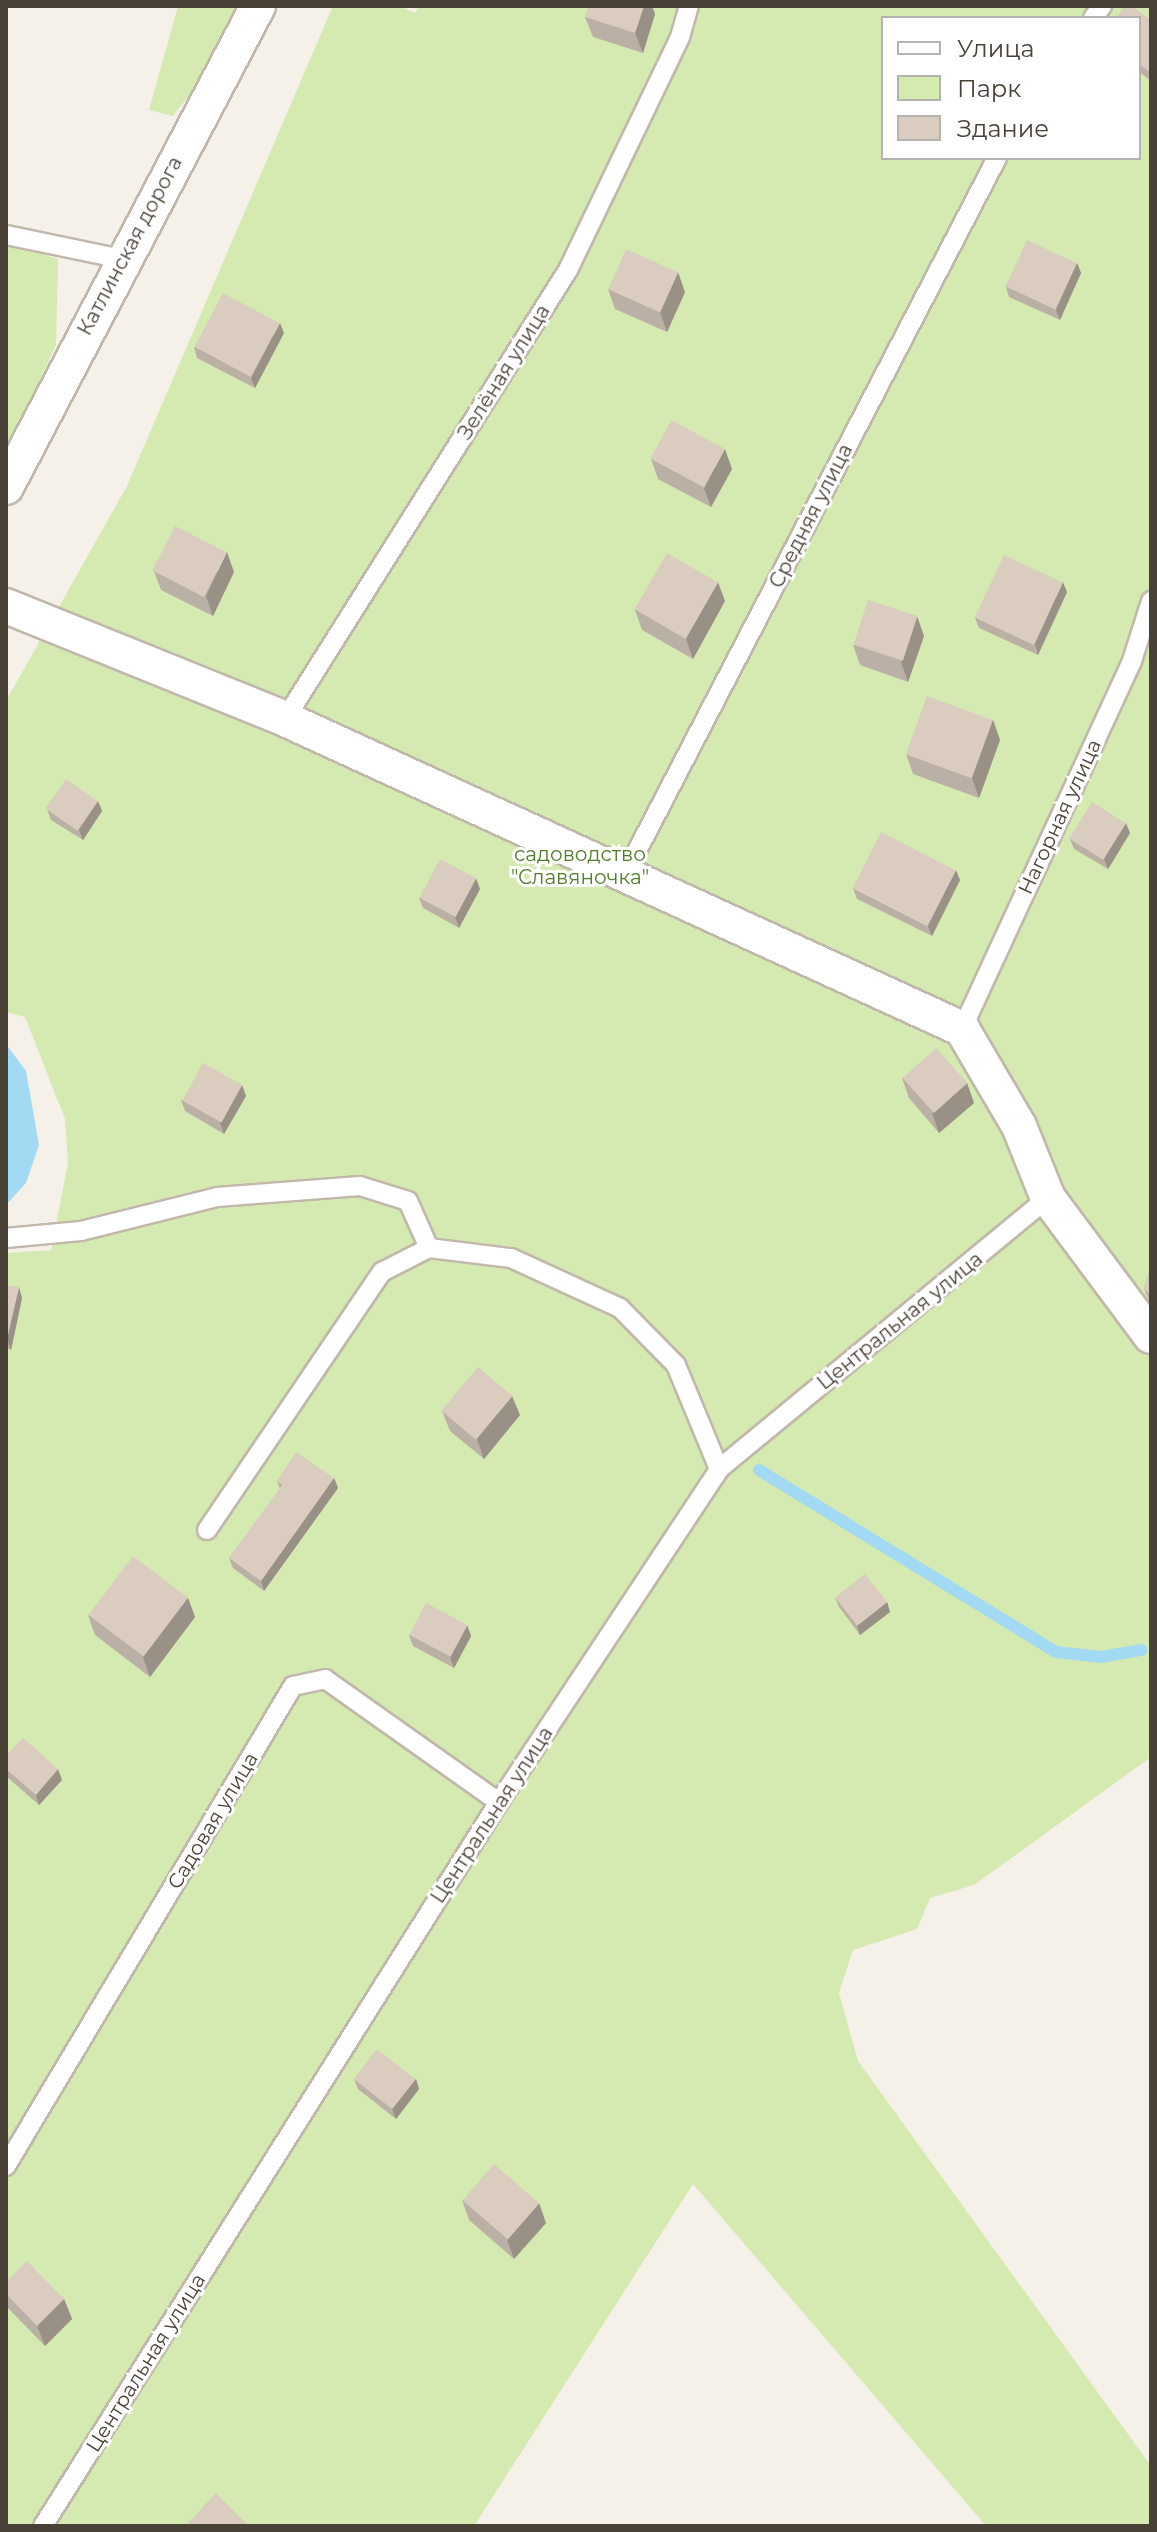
<!DOCTYPE html>
<html>
<head>
<meta charset="utf-8">
<style>
	body { margin:0 }
	#map { position:relative; width:1157px; height:2532px; overflow:hidden; background:#f5f0e8; font-family:Montserrat,sans-serif }
	div>[style] { position:absolute }
	[style*='--x'] { left:calc(var(--x)*1px); top:calc(var(--y)*1px); width:calc(var(--w)*1px); rotate:calc(var(--a)*1deg) }
	.green>* { inset:0; background:#d5eab0 }
	.water>* { inset:0; background:#a3daf3 }
	.stream>* { height:12px; margin:-6px; padding:0 6px; transform-origin:6px; border-radius:6px; background:#a3daf3 }
	.roads { filter:drop-shadow(2px 0 #c1b7aa) drop-shadow(-2px 0 #c1b7aa) drop-shadow(0 2px #c1b7aa) drop-shadow(0 -2px #c1b7aa) }
	.lane>* { height:18px; margin:-9px; padding:0 9px; transform-origin:9px; border-radius:9px; background:#fff }
	.street>* { height:34px; margin:-17px; padding:0 17px; transform-origin:17px; border-radius:17px; background:#fff }
	.wall>* { inset:0; background:#bbb0a5 }
	.shaded-wall>* { inset:0; background:#999086 }
	.building>* { inset:0; background:#dacdc0; transform-origin:0 0 }
	span { translate:-50% -50%; white-space:nowrap; text-align:center; line-height:1.15; -webkit-text-stroke:6px #fff; paint-order:stroke }
	.street-label { font-size:20px; color:#494036 }
	.park-label { font-size:20px; color:#507d27 }
	.frame { position:absolute; inset:0; border:8px solid #494036; pointer-events:none }
	.legend { position:absolute; left:881px; top:16px; width:260px; height:144px; box-sizing:border-box; background:#fff; border:2px solid #b6b3af; margin:0; padding:10px 14px; list-style:none; font-size:24px; color:#494036 }
	.legend li { display:flex; align-items:center; gap:16px; height:40px }
	.legend b { width:40px; border:2px solid #b6b3af }
</style>
</head>
<body>
<div id="map">
	<div class="green">
		<i style="clip-path:polygon(178px 6px,247px 6px,226px 48px,173px 116px,149px 110px)"></i>
		<i style="clip-path:polygon(evenodd,333px 6px,399px 6px,415px 13px,419px 6px,1151px 6px,1151px 1757px,974px 1885px,930px 1898px,917px 1929px,853px 1950px,839px 1993px,858px 2061px,1151px 2466px,1151px 2526px,986px 2526px,693px 2184px,474px 2526px,6px 2526px,6px 1253px,51px 1250px,68px 1163px,65px 1119px,25px 1017px,6px 1012px,6px 701px,127px 486px,333px 6px,883px 18px,1139px 18px,1139px 158px,883px 158px,883px 18px)"></i>
		<i style="clip-path:polygon(6px 243px,58px 259px,56px 345px,6px 453px)"></i>
	</div>
	<div class="water">
		<i style="clip-path:polygon(6px 1044px,26px 1071px,39px 1145px,26px 1183px,6px 1205px)"></i>
	</div>
	<div class="stream">
		<i style="--x:759;--y:1470;--w:348;--a:31.5"></i>
		<i style="--x:1056;--y:1652;--w:45;--a:6.3"></i>
		<i style="--x:1101;--y:1657;--w:41;--a:-9.9"></i>
	</div>
	<div class="roads">
		<div class="lane">
			<i style="--x:1093;--y:18;--w:15;--a:-53"></i>
			<i style="--x:6;--y:235;--w:118;--a:11.7"></i>
			<i style="--x:285;--y:719;--w:531;--a:-57.78"></i>
			<i style="--x:568;--y:270;--w:259;--a:-64.3"></i>
			<i style="--x:680;--y:37;--w:32;--a:-74"></i>
			<i style="--x:625;--y:874;--w:807;--a:-62.55"></i>
			<i style="--x:962;--y:1029;--w:405;--a:-65.2"></i>
			<i style="--x:1132;--y:661;--w:63;--a:-72.4"></i>
			<i style="--x:6;--y:1238;--w:75;--a:-5.3"></i>
			<i style="--x:81;--y:1231;--w:140;--a:-14"></i>
			<i style="--x:217;--y:1197;--w:143;--a:-4.4"></i>
			<i style="--x:360;--y:1186;--w:50;--a:17.4"></i>
			<i style="--x:408;--y:1201;--w:51;--a:65.9"></i>
			<i style="--x:429;--y:1248;--w:83;--a:7"></i>
			<i style="--x:511;--y:1258;--w:120;--a:24.6"></i>
			<i style="--x:620;--y:1308;--w:80;--a:45.5"></i>
			<i style="--x:676;--y:1365;--w:113;--a:67.5"></i>
			<i style="--x:207;--y:1530;--w:312;--a:-55.9"></i>
			<i style="--x:382;--y:1272;--w:53;--a:-27.1"></i>
			<i style="--x:6;--y:2166;--w:559;--a:-59.12"></i>
			<i style="--x:293;--y:1686;--w:33;--a:-12"></i>
			<i style="--x:325;--y:1679;--w:213;--a:35.3"></i>
			<i style="--x:43;--y:2526;--w:856;--a:-57.8"></i>
			<i style="--x:499;--y:1802;--w:399;--a:-56.5"></i>
			<i style="--x:719;--y:1469;--w:426;--a:-39.5"></i>
		</div>
		<div class="street">
			<i style="--x:6;--y:487;--w:543;--a:-62.35"></i>
			<i style="--x:6;--y:606;--w:301;--a:22"></i>
			<i style="--x:285;--y:719;--w:745;--a:24.6"></i>
			<i style="--x:962;--y:1029;--w:113;--a:59.6"></i>
			<i style="--x:1019;--y:1126;--w:78;--a:68.1"></i>
			<i style="--x:1048;--y:1198;--w:172;--a:53.3"></i>
		</div>
	</div>
	<div class="wall">
		<i style="clip-path:polygon(589px 6px,652px 6px,655px 14px,643px 53px,593px 37px,585px 17px)"></i>
		<i style="clip-path:polygon(1139px 18px,1151px 20px,1151px 81px,1139px 72px)"></i>
		<i style="clip-path:polygon(1077px 263px,1081px 273px,1060px 320px,1009px 297px,1006px 287px)"></i>
		<i style="clip-path:polygon(608px 289px,685px 292px,667px 332px,615px 309px)"></i>
		<i style="clip-path:polygon(284px 333px,255px 388px,197px 358px,194px 347px)"></i>
		<i style="clip-path:polygon(651px 459px,732px 469px,711px 507px,658px 479px)"></i>
		<i style="clip-path:polygon(154px 571px,234px 572px,213px 616px,161px 590px)"></i>
		<i style="clip-path:polygon(1067px 592px,1038px 655px,979px 628px,975px 618px)"></i>
		<i style="clip-path:polygon(725px 601px,693px 659px,642px 630px,635px 610px)"></i>
		<i style="clip-path:polygon(924px 636px,908px 682px,860px 665px,853px 645px)"></i>
		<i style="clip-path:polygon(993px 720px,1000px 740px,979px 798px,913px 774px,906px 754px)"></i>
		<i style="clip-path:polygon(98px 801px,102px 811px,83px 840px,51px 820px,47px 809px)"></i>
		<i style="clip-path:polygon(1130px 833px,1108px 869px,1074px 849px,1070px 839px)"></i>
		<i style="clip-path:polygon(960px 880px,932px 936px,857px 899px,853px 888px)"></i>
		<i style="clip-path:polygon(480px 889px,459px 928px,423px 908px,419px 898px)"></i>
		<i style="clip-path:polygon(902px 1078px,967px 1083px,974px 1103px,939px 1133px,909px 1098px)"></i>
		<i style="clip-path:polygon(242px 1085px,246px 1096px,224px 1134px,185px 1111px,181px 1100px)"></i>
		<i style="clip-path:polygon(1151px 1265px,1151px 1303px,1148px 1298px,1144px 1288px)"></i>
		<i style="clip-path:polygon(6px 1285px,22px 1298px,11px 1350px,6px 1348px)"></i>
		<i style="clip-path:polygon(442px 1411px,520px 1415px,484px 1459px,450px 1431px)"></i>
		<i style="clip-path:polygon(334px 1478px,338px 1488px,264px 1591px,233px 1568px,229px 1558px,280px 1489px,277px 1481px)"></i>
		<i style="clip-path:polygon(835px 1597px,887px 1602px,890px 1612px,860px 1635px,839px 1607px)"></i>
		<i style="clip-path:polygon(188px 1598px,195px 1617px,150px 1677px,95px 1635px,88px 1615px)"></i>
		<i style="clip-path:polygon(467px 1625px,471px 1636px,454px 1668px,413px 1646px,409px 1635px)"></i>
		<i style="clip-path:polygon(6px 1756px,62px 1780px,39px 1805px,6px 1776px)"></i>
		<i style="clip-path:polygon(354px 2079px,416px 2079px,419px 2089px,396px 2119px,358px 2089px)"></i>
		<i style="clip-path:polygon(462px 2200px,546px 2223px,514px 2259px,469px 2220px)"></i>
		<i style="clip-path:polygon(6px 2282px,64px 2299px,72px 2319px,45px 2346px,7px 2307px,6px 2304px)"></i>
	</div>
	<div class="shaded-wall">
		<i style="clip-path:polygon(644px 6px,652px 6px,655px 14px,643px 53px,635px 33px)"></i>
		<i style="clip-path:polygon(1077px 263px,1081px 273px,1060px 320px,1056px 310px)"></i>
		<i style="clip-path:polygon(678px 272px,685px 292px,667px 332px,660px 312px)"></i>
		<i style="clip-path:polygon(280px 323px,284px 333px,255px 388px,251px 378px)"></i>
		<i style="clip-path:polygon(725px 449px,732px 469px,711px 507px,704px 488px)"></i>
		<i style="clip-path:polygon(227px 552px,234px 572px,213px 616px,206px 596px)"></i>
		<i style="clip-path:polygon(718px 582px,725px 601px,693px 659px,686px 639px)"></i>
		<i style="clip-path:polygon(1063px 582px,1067px 592px,1038px 655px,1035px 644px)"></i>
		<i style="clip-path:polygon(917px 616px,924px 636px,908px 682px,901px 662px)"></i>
		<i style="clip-path:polygon(993px 720px,1000px 740px,979px 798px,972px 778px)"></i>
		<i style="clip-path:polygon(98px 801px,102px 811px,83px 840px,79px 830px)"></i>
		<i style="clip-path:polygon(1126px 823px,1130px 833px,1108px 869px,1104px 859px)"></i>
		<i style="clip-path:polygon(956px 870px,960px 880px,932px 936px,928px 926px)"></i>
		<i style="clip-path:polygon(476px 878px,480px 889px,459px 928px,455px 917px)"></i>
		<i style="clip-path:polygon(967px 1083px,974px 1103px,939px 1133px,932px 1113px)"></i>
		<i style="clip-path:polygon(242px 1085px,246px 1096px,224px 1134px,220px 1123px)"></i>
		<i style="clip-path:polygon(19px 1287px,22px 1298px,11px 1350px,7px 1339px)"></i>
		<i style="clip-path:polygon(512px 1396px,520px 1415px,484px 1459px,477px 1439px)"></i>
		<i style="clip-path:polygon(334px 1478px,338px 1488px,264px 1591px,261px 1581px)"></i>
		<i style="clip-path:polygon(188px 1598px,195px 1617px,150px 1677px,143px 1657px)"></i>
		<i style="clip-path:polygon(887px 1602px,890px 1612px,860px 1635px,857px 1625px)"></i>
		<i style="clip-path:polygon(467px 1625px,471px 1636px,454px 1668px,450px 1657px)"></i>
		<i style="clip-path:polygon(58px 1769px,62px 1780px,39px 1805px,36px 1795px)"></i>
		<i style="clip-path:polygon(416px 2079px,419px 2089px,396px 2119px,392px 2109px)"></i>
		<i style="clip-path:polygon(539px 2203px,546px 2223px,514px 2259px,507px 2240px)"></i>
		<i style="clip-path:polygon(64px 2299px,72px 2319px,45px 2346px,37px 2326px)"></i>
	</div>
	<div class="building">
		<i style="clip-path:polygon(589px 6px,644px 6px,635px 33px,585px 17px)"></i>
		<i style="clip-path:polygon(1125px 6px,1132px 6px,1151px 20px,1151px 73px,1139px 64px,1139px 18px,1116px 18px)"></i>
		<i style="left:1027px;top:240px;width:55px;height:51px;rotate:25deg"></i>
		<i style="left:626px;top:249px;width:57px;height:44px;rotate:24deg"></i>
		<i style="left:223px;top:293px;width:64px;height:61px;rotate:28deg"></i>
		<i style="left:671px;top:420px;width:61px;height:44px;rotate:28deg"></i>
		<i style="left:175px;top:526px;width:58px;height:50px;rotate:27deg"></i>
		<i style="left:667px;top:553px;width:59px;height:65px;rotate:30deg"></i>
		<i style="left:1004px;top:555px;width:65px;height:69px;rotate:25deg"></i>
		<i style="left:868px;top:600px;width:52px;height:47px;rotate:18deg"></i>
		<i style="left:927px;top:696px;width:70px;height:62px;rotate:20deg"></i>
		<i style="left:66px;top:779px;width:39px;height:36px;rotate:35deg"></i>
		<i style="left:1092px;top:802px;width:40px;height:43px;rotate:32deg"></i>
		<i style="left:881px;top:832px;width:84px;height:63px;rotate:27deg"></i>
		<i style="left:440px;top:859px;width:41px;height:44px;rotate:28deg"></i>
		<i style="left:936px;top:1048px;width:47px;height:45px;rotate:48deg"></i>
		<i style="left:203px;top:1063px;width:45px;height:43px;rotate:29deg"></i>
		<i style="clip-path:polygon(1151px 1265px,1151px 1296px,1144px 1288px)"></i>
		<i style="clip-path:polygon(6px 1285px,19px 1287px,7px 1339px,6px 1339px)"></i>
		<i style="left:478px;top:1367px;width:45px;height:57px;rotate:40deg"></i>
		<i style="clip-path:polygon(296px 1452px,334px 1478px,261px 1581px,229px 1558px,282px 1485px,277px 1481px)"></i>
		<i style="left:133px;top:1556px;width:69px;height:74px;rotate:37deg"></i>
		<i style="left:865px;top:1574px;width:36px;height:38px;rotate:52deg"></i>
		<i style="left:426px;top:1603px;width:47px;height:36px;rotate:28deg"></i>
		<i style="clip-path:polygon(23px 1738px,58px 1769px,36px 1795px,6px 1769px,6px 1756px)"></i>
		<i style="left:377px;top:2049px;width:49px;height:38px;rotate:38deg"></i>
		<i style="left:494px;top:2164px;width:60px;height:48px;rotate:41deg"></i>
		<i style="clip-path:polygon(27px 2261px,64px 2299px,37px 2326px,6px 2294px,6px 2282px)"></i>
		<i style="clip-path:polygon(216px 2493px,249px 2526px,185px 2526px)"></i>
	</div>
	<div class="street-label">
		<span style="left:130px;top:246px;rotate:-62deg">Катлинская дорога</span>
		<span style="left:504px;top:372px;rotate:-58deg">Зелёная улица</span>
		<span style="left:811px;top:516px;rotate:-63deg">Средняя улица</span>
		<span style="left:1060px;top:817px;rotate:-65deg">Нагорная улица</span>
		<span style="left:900px;top:1321px;rotate:-39deg">Центральная улица</span>
		<span style="left:492px;top:1815px;rotate:-57deg">Центральная улица</span>
		<span style="left:213px;top:1821px;rotate:-59deg">Садовая улица</span>
		<span style="left:146px;top:2363px;rotate:-58deg">Центральная улица</span>
	</div>
	<div class="park-label">
		<span style="left:580px;top:866px">садоводство<br>"Славяночка"</span>
	</div>
	<div class="frame"></div>
	<ul class="legend">
	<li><b style="height:10px;background:#fff"></b>Улица</li>
	<li><b style="height:22px;background:#d5eab0"></b>Парк</li>
	<li><b style="height:22px;background:#dacdc0"></b>Здание</li>
	</ul>
</div>
</body>
</html>
